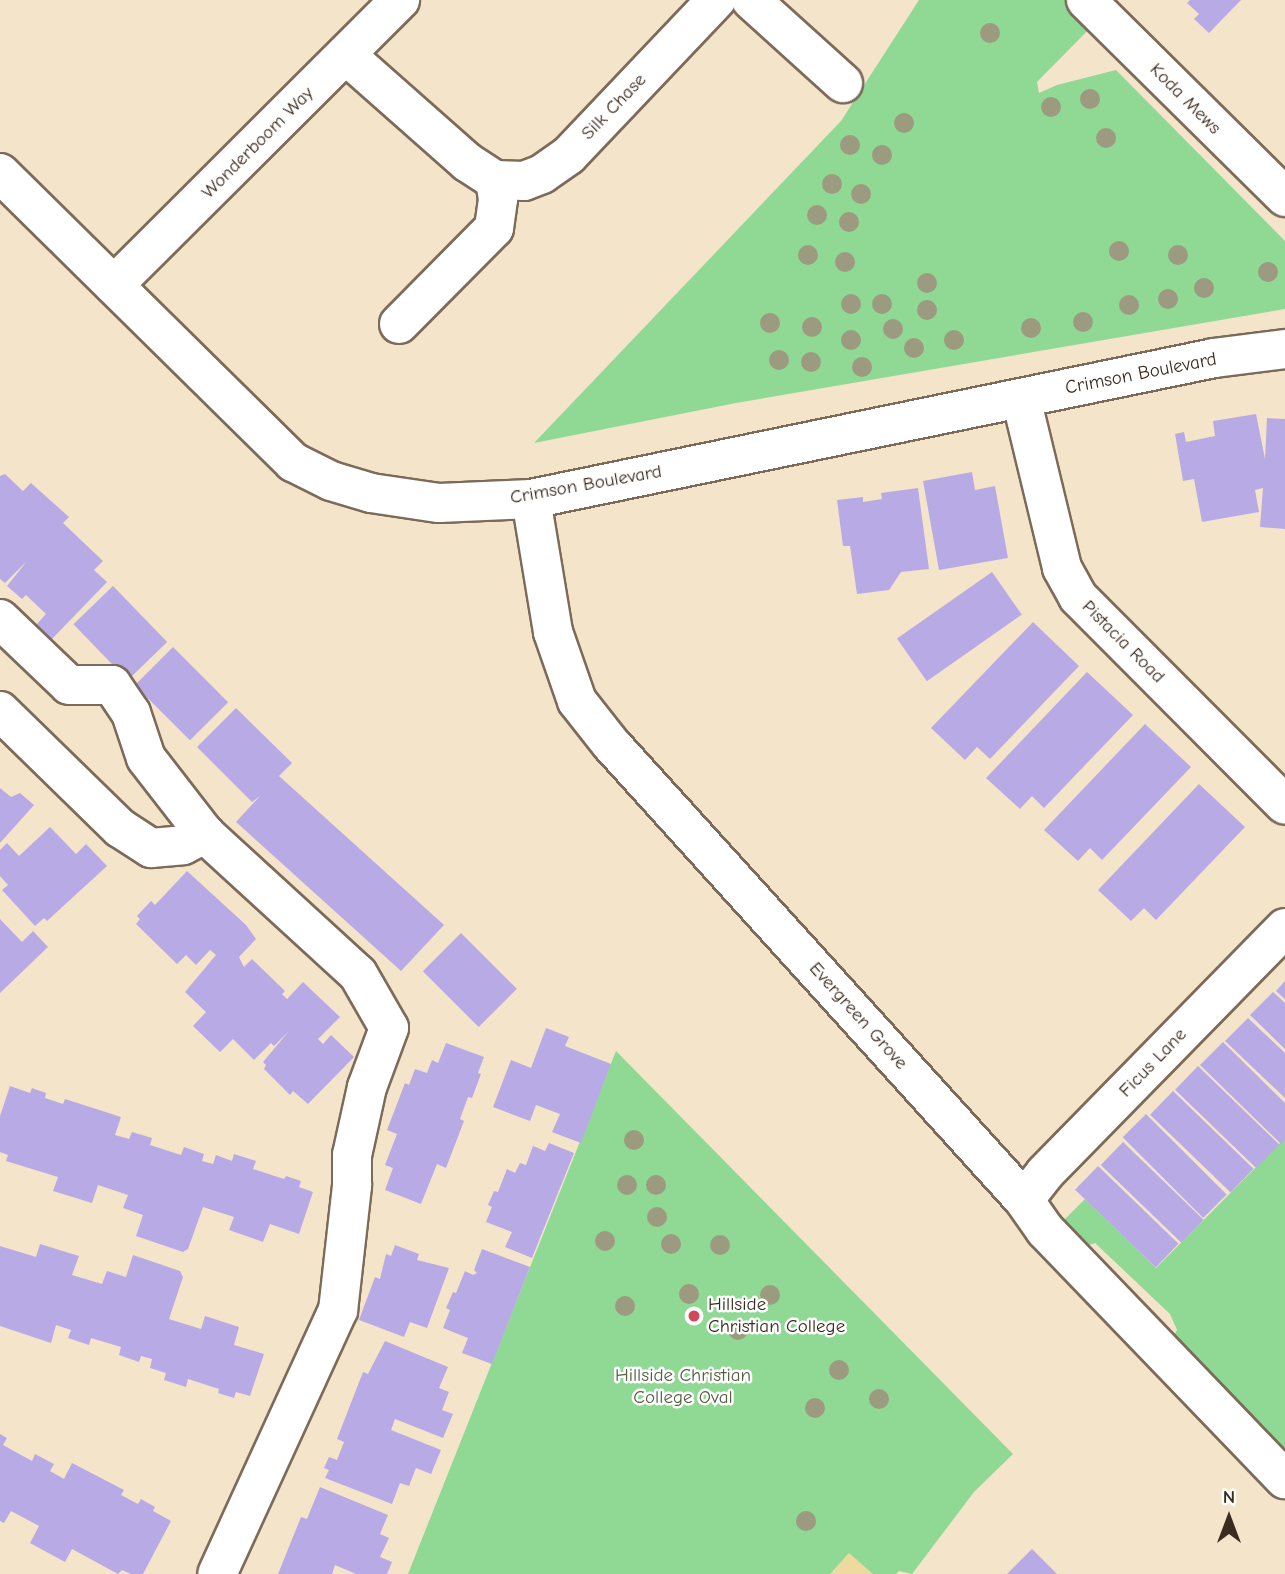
<!DOCTYPE html>
<html>
<head>
<meta charset="utf-8">
<style>
	body { margin:0 }
	#map { position:relative; width:1285px; height:1574px; overflow:hidden; background:#f4e4ca; font-family:"Comic Neue",sans-serif }
	div>[style] { position:absolute }
	[style*='--x'] { left:calc(var(--x)*1px); top:calc(var(--y)*1px); width:calc(var(--w)*1px); rotate:calc(var(--a)*1deg) }
	.green>* { inset:0; background:#90d995 }
	.sand>* { inset:0; background:#eeda9e }
	.building>* { inset:0; background:#b8abe5; transform-origin:0 0 }
	.roads { filter:drop-shadow(2px 0 #7c6b5a) drop-shadow(-2px 0 #7c6b5a) drop-shadow(0 2px #7c6b5a) drop-shadow(0 -2px #7c6b5a) }
	.minor>* { height:38px; margin:-19px; padding:0 19px; transform-origin:19px; border-radius:19px; background:#fff }
	.trees>* { width:20px; height:20px; margin:-10px; border-radius:50%; background:#9c9b7f }
	.dots>* { width:19px; height:19px; translate:-50% -50%; box-sizing:border-box; border:4px solid #fff; border-radius:50% }
	span { translate:-50% -50%; white-space:nowrap; text-align:center; line-height:1.15; -webkit-text-stroke:5px #fff; paint-order:stroke }
	.street-label { font-size:19px; color:#3b2a1e }
	.poi-label { font-size:19px; color:#3b2a1e }
	.left { translate:0 -50%; text-align:left }
	.park-label { font-size:19px; color:#545f42 }
	.north { position:absolute; left:1194px; top:1483px; width:70px; height:70px; -webkit-text-stroke:5px #fff; paint-order:stroke; rotate:0deg; font-size:19px; font-weight:700; line-height:28px; text-align:center; color:#3b2a1e }
	.north::after { content:''; display:block; margin:auto; width:24px; height:32px; background:#3b2a1e; clip-path:polygon(50% 0,100% 100%,50% 72%,0 100%) }
</style>
</head>
<body>
<div id="map">
	<div class="green">
		<i style="clip-path:polygon(919px 0,1086px 0,1102px 16px,1037px 82px,1039px 93px,1057px 85px,1116px 70px,1285px 241px,1285px 309px,736px 403px,534px 443px,841px 121px)"></i>
		<i style="clip-path:polygon(616px 1051px,1013px 1454px,974px 1492px,912px 1574px,899px 1571px,896px 1574px,408px 1574px)"></i>
		<i style="clip-path:polygon(1285px 1138px,1285px 1454px,1169px 1345px,1177px 1330px,1170px 1314px,1095px 1243px,1080px 1248px,1061px 1223px,1085px 1199px,1156px 1268px)"></i>
	</div>
	<div class="sand">
		<i style="clip-path:polygon(849px 1553px,873px 1574px,830px 1574px)"></i>
	</div>
	<div class="building">
		<i style="clip-path:polygon(1190px 0,1241px 0,1209px 33px,1194px 19px,1199px 14px,1187px 3px)"></i>
		<i style="clip-path:polygon(1256px 414px,1265px 459px,1267px 418px,1285px 419px,1285px 529px,1260px 527px,1263px 488px,1255px 490px,1259px 512px,1202px 522px,1194px 479px,1183px 481px,1175px 434px,1184px 432px,1186px 442px,1215px 436px,1213px 421px)"></i>
		<i style="clip-path:polygon(972px 472px,975px 490px,995px 486px,1008px 558px,939px 570px,923px 481px)"></i>
		<i style="clip-path:polygon(5px 474px,23px 491px,31px 483px,69px 517px,63px 523px,103px 561px,94px 570px,107px 582px,52px 639px,36px 625px,46px 614px,26px 595px,22px 599px,7px 586px,27px 561px,5px 583px,0 579px,0 476px)"></i>
		<i style="clip-path:polygon(918px 488px,929px 569px,901px 572px,889px 590px,857px 594px,850px 546px,843px 546px,837px 500px,863px 497px,863px 502px,882px 499px,881px 493px)"></i>
		<i style="left:992px;top:572px;width:52px;height:116px;rotate:55deg"></i>
		<i style="left:113px;top:586px;width:78px;height:55px;rotate:46deg"></i>
		<i style="clip-path:polygon(1033px 622px,1079px 666px,990px 759px,977px 747px,965px 760px,931px 728px)"></i>
		<i style="left:173px;top:647px;width:78px;height:54px;rotate:45deg"></i>
		<i style="clip-path:polygon(1087px 672px,1133px 715px,1044px 808px,1032px 796px,1020px 809px,986px 778px)"></i>
		<i style="clip-path:polygon(236px 708px,292px 763px,279px 776px,444px 925px,401px 971px,236px 822px,260px 796px,252px 802px,197px 747px)"></i>
		<i style="clip-path:polygon(1145px 724px,1191px 767px,1102px 860px,1090px 848px,1078px 861px,1044px 830px)"></i>
		<i style="clip-path:polygon(1199px 784px,1245px 827px,1156px 920px,1144px 908px,1131px 921px,1098px 890px)"></i>
		<i style="clip-path:polygon(0 788px,11px 797px,20px 793px,34px 805px,0 843px)"></i>
		<i style="clip-path:polygon(50px 827px,76px 854px,86px 844px,107px 866px,47px 921px,44px 918px,35px 926px,2px 890px,8px 885px,0 876px,0 850px,7px 843px,19px 856px)"></i>
		<i style="clip-path:polygon(187px 871px,246px 925px,256px 939px,239px 957px,244px 967px,252px 959px,285px 991px,282px 994px,287px 999px,303px 982px,340px 1017px,318px 1039px,323px 1044px,331px 1035px,354px 1057px,308px 1104px,293px 1091px,290px 1095px,264px 1069px,266px 1065px,263px 1062px,289px 1031px,274px 1046px,271px 1043px,254px 1060px,233px 1039px,220px 1052px,193px 1026px,206px 1012px,185px 992px,216px 955px,210px 950px,196px 965px,186px 955px,177px 964px,136px 924px,140px 919px,137px 916px,151px 901px,155px 905px)"></i>
		<i style="clip-path:polygon(0 919px,22px 942px,33px 931px,48px 947px,0 993px)"></i>
		<i style="left:461px;top:933px;width:79px;height:54px;rotate:45deg"></i>
		<i style="clip-path:polygon(1285px 981px,1285px 999px,1276px 991px)"></i>
		<i style="clip-path:polygon(1273px 992px,1285px 1003px,1285px 1049px,1250px 1015px)"></i>
		<i style="clip-path:polygon(1248px 1018px,1285px 1053px,1285px 1098px,1225px 1041px)"></i>
		<i style="clip-path:polygon(546px 1028px,569px 1037px,565px 1046px,611px 1064px,581px 1143px,552px 1132px,560px 1114px,536px 1105px,530px 1121px,493px 1107px,511px 1060px,531px 1068px)"></i>
		<i style="clip-path:polygon(1223px 1042px,1285px 1103px,1285px 1140px,1281px 1144px,1200px 1065px)"></i>
		<i style="clip-path:polygon(446px 1043px,484px 1057px,478px 1073px,481px 1074px,472px 1098px,468px 1097px,460px 1119px,464px 1121px,446px 1168px,437px 1164px,421px 1204px,385px 1190px,393px 1168px,385px 1165px,397px 1134px,387px 1130px,405px 1083px,409px 1085px,415px 1069px,427px 1073px,432px 1060px,438px 1063px)"></i>
		<i style="left:1198px;top:1066px;width:113px;height:33px;rotate:44deg"></i>
		<i style="clip-path:polygon(10px 1086px,30px 1093px,32px 1088px,46px 1093px,45px 1098px,63px 1104px,65px 1099px,121px 1117px,115px 1135px,129px 1139px,132px 1132px,152px 1138px,150px 1145px,181px 1155px,184px 1147px,204px 1154px,202px 1161px,213px 1164px,216px 1155px,232px 1161px,234px 1154px,256px 1161px,253px 1169px,284px 1179px,286px 1176px,301px 1181px,299px 1187px,313px 1192px,299px 1234px,270px 1224px,263px 1242px,229px 1230px,234px 1217px,203px 1207px,188px 1249px,183px 1252px,136px 1236px,143px 1215px,123px 1208px,128px 1195px,98px 1185px,92px 1203px,53px 1191px,58px 1177px,6px 1161px,8px 1155px,0 1152px,0 1116px)"></i>
		<i style="left:1173px;top:1091px;width:112px;height:33px;rotate:44deg"></i>
		<i style="left:1146px;top:1114px;width:114px;height:33px;rotate:45deg"></i>
		<i style="left:1123px;top:1142px;width:112px;height:32px;rotate:44deg"></i>
		<i style="clip-path:polygon(549px 1143px,574px 1153px,532px 1258px,505px 1247px,512px 1232px,486px 1222px,492px 1207px,488px 1205px,494px 1191px,498px 1192px,507px 1169px,515px 1173px,520px 1163px,526px 1165px,533px 1146px,545px 1151px)"></i>
		<i style="left:1098px;top:1166px;width:112px;height:33px;rotate:44deg"></i>
		<i style="clip-path:polygon(40px 1244px,79px 1256px,72px 1275px,102px 1284px,107px 1271px,126px 1277px,133px 1255px,180px 1271px,183px 1277px,169px 1319px,201px 1329px,205px 1316px,239px 1327px,234px 1345px,264px 1354px,250px 1396px,236px 1392px,234px 1398px,218px 1393px,219px 1389px,188px 1379px,186px 1387px,164px 1380px,166px 1373px,150px 1368px,152px 1359px,141px 1356px,139px 1362px,119px 1355px,121px 1347px,91px 1338px,89px 1345px,68px 1338px,71px 1330px,56px 1325px,51px 1343px,0 1326px,0 1246px,36px 1257px)"></i>
		<i style="clip-path:polygon(395px 1245px,419px 1254px,417px 1260px,449px 1268px,427px 1328px,410px 1322px,404px 1337px,359px 1320px,375px 1277px,380px 1279px,386px 1254px,391px 1256px)"></i>
		<i style="clip-path:polygon(482px 1249px,530px 1267px,492px 1364px,462px 1353px,468px 1338px,443px 1328px,450px 1310px,446px 1308px,453px 1292px,456px 1293px,465px 1271px,473px 1275px,477px 1273px,474px 1270px)"></i>
		<i style="clip-path:polygon(385px 1341px,448px 1367px,439px 1388px,449px 1392px,442px 1410px,453px 1414px,443px 1438px,395px 1419px,391px 1430px,441px 1450px,431px 1474px,416px 1468px,409px 1486px,400px 1483px,392px 1504px,325px 1478px,329px 1470px,324px 1468px,329px 1457px,337px 1460px,344px 1442px,337px 1439px,363px 1372px,368px 1374px)"></i>
		<i style="clip-path:polygon(0 1434px,7px 1438px,3px 1445px,32px 1461px,35px 1454px,54px 1464px,50px 1471px,64px 1479px,72px 1463px,124px 1490px,121px 1495px,138px 1504px,141px 1499px,155px 1507px,153px 1511px,171px 1521px,143px 1574px,131px 1574px,122px 1570px,118px 1574px,72px 1549px,65px 1562px,30px 1543px,39px 1526px,11px 1511px,4px 1523px,0 1521px)"></i>
		<i style="clip-path:polygon(320px 1487px,388px 1515px,380px 1534px,389px 1538px,380px 1557px,392px 1562px,387px 1574px,356px 1574px,335px 1565px,332px 1574px,278px 1574px,301px 1517px,307px 1519px)"></i>
		<i style="clip-path:polygon(1032px 1549px,1057px 1574px,1007px 1574px)"></i>
	</div>
	<div class="roads">
		<div class="minor">
			<i style="--x:751;--y:0;--w:124;--a:42.1"></i>
			<i style="--x:1086;--y:0;--w:280;--a:44.7"></i>
			<i style="--x:346;--y:55;--w:162;--a:41.5"></i>
			<i style="--x:467;--y:162;--w:33;--a:33"></i>
			<i style="--x:495;--y:180;--w:29;--a:2"></i>
			<i style="--x:524;--y:181;--w:19;--a:-21"></i>
			<i style="--x:542;--y:174;--w:33;--a:-35"></i>
			<i style="--x:569;--y:155;--w:214;--a:-46.5"></i>
			<i style="--x:0;--y:173;--w:412;--a:44.6"></i>
			<i style="--x:293;--y:462;--w:42;--a:26.6"></i>
			<i style="--x:331;--y:481;--w:42;--a:16.7"></i>
			<i style="--x:371;--y:493;--w:69;--a:8.4"></i>
			<i style="--x:439;--y:503;--w:92;--a:-2.5"></i>
			<i style="--x:531;--y:499;--w:697;--a:-11.66"></i>
			<i style="--x:1214;--y:358;--w:72;--a:-7.2"></i>
			<i style="--x:114;--y:285;--w:404;--a:-44.9"></i>
			<i style="--x:399;--y:324;--w:135;--a:-45.3"></i>
			<i style="--x:494;--y:228;--w:29;--a:-82"></i>
			<i style="--x:498;--y:199;--w:19;--a:-99"></i>
			<i style="--x:1021;--y:398;--w:175;--a:76.4"></i>
			<i style="--x:1062;--y:568;--w:33;--a:61"></i>
			<i style="--x:1078;--y:597;--w:293;--a:45.1"></i>
			<i style="--x:531;--y:499;--w:135;--a:80.6"></i>
			<i style="--x:553;--y:632;--w:73;--a:70.8"></i>
			<i style="--x:577;--y:701;--w:55;--a:51.7"></i>
			<i style="--x:611;--y:744;--w:615;--a:47.83"></i>
			<i style="--x:1024;--y:1200;--w:37;--a:55"></i>
			<i style="--x:1045;--y:1230;--w:346;--a:46.1"></i>
			<i style="--x:0;--y:619;--w:95;--a:43.7"></i>
			<i style="--x:69;--y:685;--w:43;--a:0"></i>
			<i style="--x:112;--y:685;--w:34;--a:56"></i>
			<i style="--x:131;--y:713;--w:47;--a:71.6"></i>
			<i style="--x:146;--y:758;--w:96;--a:52.2"></i>
			<i style="--x:205;--y:834;--w:207;--a:42.5"></i>
			<i style="--x:358;--y:974;--w:62;--a:60.1"></i>
			<i style="--x:389;--y:1028;--w:63;--a:110.4"></i>
			<i style="--x:367;--y:1087;--w:70;--a:102.4"></i>
			<i style="--x:352;--y:1155;--w:31;--a:90"></i>
			<i style="--x:352;--y:1186;--w:125;--a:96.4"></i>
			<i style="--x:338;--y:1310;--w:290;--a:114.6"></i>
			<i style="--x:0;--y:711;--w:168;--a:44.3"></i>
			<i style="--x:120;--y:828;--w:37;--a:33"></i>
			<i style="--x:151;--y:848;--w:32;--a:-5"></i>
			<i style="--x:183;--y:845;--w:25;--a:-27"></i>
			<i style="--x:1024;--y:1200;--w:34;--a:-52"></i>
			<i style="--x:1045;--y:1173;--w:343;--a:-45.6"></i>
		</div>
	</div>
	<div class="trees">
		<i style="left:990px;top:33px"></i>
		<i style="left:1090px;top:99px"></i>
		<i style="left:1051px;top:107px"></i>
		<i style="left:904px;top:123px"></i>
		<i style="left:1106px;top:138px"></i>
		<i style="left:850px;top:145px"></i>
		<i style="left:882px;top:155px"></i>
		<i style="left:832px;top:184px"></i>
		<i style="left:861px;top:194px"></i>
		<i style="left:817px;top:215px"></i>
		<i style="left:849px;top:222px"></i>
		<i style="left:1119px;top:251px"></i>
		<i style="left:808px;top:255px"></i>
		<i style="left:1178px;top:255px"></i>
		<i style="left:845px;top:262px"></i>
		<i style="left:1268px;top:272px"></i>
		<i style="left:927px;top:283px"></i>
		<i style="left:1204px;top:288px"></i>
		<i style="left:1168px;top:299px"></i>
		<i style="left:851px;top:304px"></i>
		<i style="left:882px;top:304px"></i>
		<i style="left:1129px;top:305px"></i>
		<i style="left:927px;top:310px"></i>
		<i style="left:1083px;top:322px"></i>
		<i style="left:770px;top:323px"></i>
		<i style="left:812px;top:327px"></i>
		<i style="left:1031px;top:328px"></i>
		<i style="left:893px;top:329px"></i>
		<i style="left:851px;top:340px"></i>
		<i style="left:954px;top:340px"></i>
		<i style="left:914px;top:348px"></i>
		<i style="left:779px;top:360px"></i>
		<i style="left:811px;top:362px"></i>
		<i style="left:862px;top:367px"></i>
		<i style="left:634px;top:1140px"></i>
		<i style="left:627px;top:1185px"></i>
		<i style="left:656px;top:1185px"></i>
		<i style="left:657px;top:1217px"></i>
		<i style="left:605px;top:1241px"></i>
		<i style="left:671px;top:1244px"></i>
		<i style="left:720px;top:1245px"></i>
		<i style="left:689px;top:1294px"></i>
		<i style="left:770px;top:1295px"></i>
		<i style="left:625px;top:1306px"></i>
		<i style="left:738px;top:1330px"></i>
		<i style="left:839px;top:1370px"></i>
		<i style="left:879px;top:1399px"></i>
		<i style="left:815px;top:1408px"></i>
		<i style="left:806px;top:1521px"></i>
	</div>
	<div class="dots">
		<i style="left:694px;top:1316px;background:#d1495b"></i>
	</div>
	<div class="street-label">
		<span style="left:1185px;top:99px;rotate:45deg">Koda Mews</span>
		<span style="left:614px;top:107px;rotate:-46deg">Silk Chase</span>
		<span style="left:258px;top:143px;rotate:-45deg">Wonderboom Way</span>
		<span style="left:1141px;top:374px;rotate:-11deg">Crimson Boulevard</span>
		<span style="left:586px;top:485px;rotate:-10deg">Crimson Boulevard</span>
		<span style="left:1123px;top:642px;rotate:45deg">Pistacia Road</span>
		<span style="left:858px;top:1016px;rotate:48deg">Evergreen Grove</span>
		<span style="left:1153px;top:1063px;rotate:-46deg">Ficus Lane</span>
	</div>
	<div class="poi-label">
		<span class="left" style="left:708px;top:1316px">Hillside<br>Christian College</span>
	</div>
	<div class="park-label">
		<span style="left:683px;top:1387px">Hillside Christian<br>College Oval</span>
	</div>
	<div class="north">N</div>
</div>
</body>
</html>
